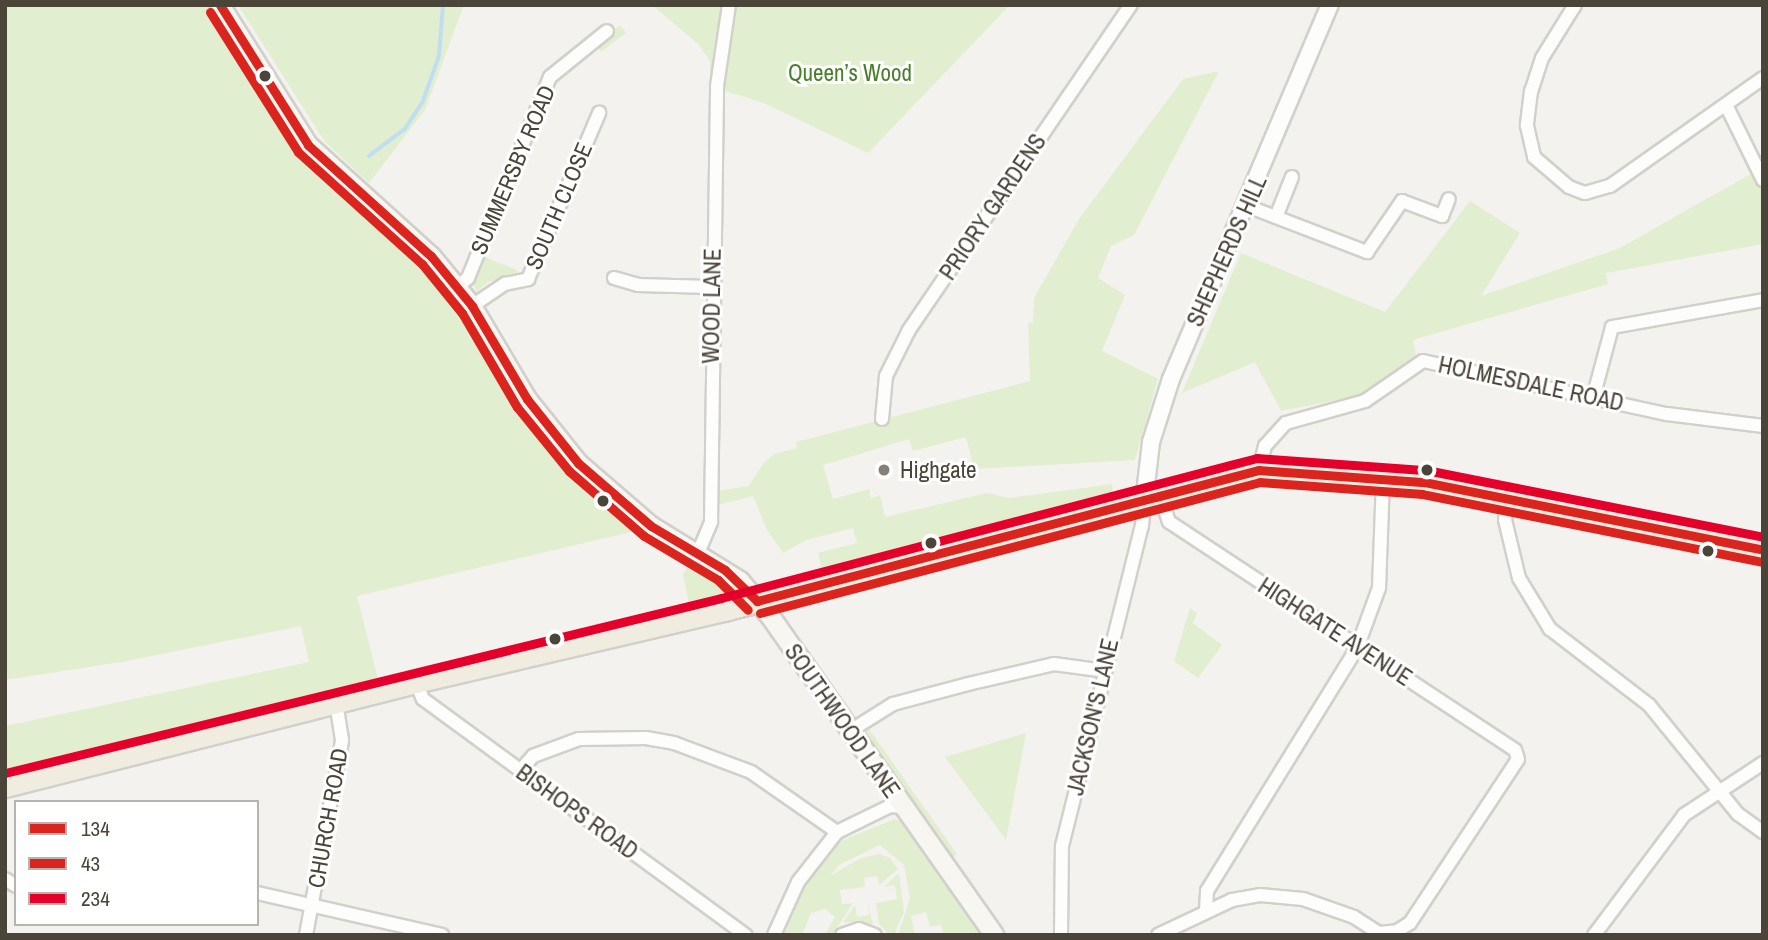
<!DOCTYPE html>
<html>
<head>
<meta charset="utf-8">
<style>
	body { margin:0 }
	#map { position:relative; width:1768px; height:940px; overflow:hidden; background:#f4f2ee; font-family:"Archivo Narrow",sans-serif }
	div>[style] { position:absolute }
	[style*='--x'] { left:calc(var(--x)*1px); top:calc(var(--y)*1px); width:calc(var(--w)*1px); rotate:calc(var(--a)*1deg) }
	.green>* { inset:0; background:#e1eecf; transform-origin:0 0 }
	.stream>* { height:3.5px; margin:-1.75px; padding:0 1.75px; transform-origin:1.75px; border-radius:1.75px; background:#c0ddf1 }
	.roads { filter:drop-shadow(2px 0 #d2d0cb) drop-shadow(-2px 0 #d2d0cb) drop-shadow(0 2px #d2d0cb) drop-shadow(0 -2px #d2d0cb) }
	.minor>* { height:12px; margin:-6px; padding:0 6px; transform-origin:6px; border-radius:6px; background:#fdfdfc }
	.tertiary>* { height:16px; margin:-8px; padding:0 8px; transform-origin:8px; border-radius:8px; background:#fdfdfc }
	.secondary>* { height:18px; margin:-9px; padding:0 9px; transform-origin:9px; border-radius:9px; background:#f7f6f1 }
	.trunk>* { height:21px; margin:-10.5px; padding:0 10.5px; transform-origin:10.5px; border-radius:10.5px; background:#f0ece0 }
	.bus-1>* { height:9px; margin:-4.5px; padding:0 4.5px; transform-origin:4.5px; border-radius:4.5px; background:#dc241f }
	.bus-2>* { height:9px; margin:-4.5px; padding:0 4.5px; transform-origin:4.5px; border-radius:4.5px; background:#dc241f }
	.bus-3>* { height:9px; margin:-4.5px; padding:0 4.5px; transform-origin:4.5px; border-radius:4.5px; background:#e4002b }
	.dots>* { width:19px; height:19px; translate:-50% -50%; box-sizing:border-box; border:4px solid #fff; border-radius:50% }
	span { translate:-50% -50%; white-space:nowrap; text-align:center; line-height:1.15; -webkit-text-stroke:6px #fff; paint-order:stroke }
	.park-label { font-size:23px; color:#4a7f2a }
	.street-label { font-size:23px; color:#4b4439 }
	.poi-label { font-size:23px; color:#4b4439 }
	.left { translate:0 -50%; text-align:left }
	.frame { position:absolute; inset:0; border:7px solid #4b4439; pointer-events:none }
	.legend { position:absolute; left:14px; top:800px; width:245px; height:126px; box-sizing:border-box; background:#fff; border:2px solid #b7b4b0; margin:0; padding:9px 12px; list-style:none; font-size:21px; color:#4b4439 }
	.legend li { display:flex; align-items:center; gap:14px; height:35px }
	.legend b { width:35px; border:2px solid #b7b4b0 }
</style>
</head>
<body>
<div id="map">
	<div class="green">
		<i style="clip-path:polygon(5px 5px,211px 5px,305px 158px,419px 264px,455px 305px,517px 405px,577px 484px,636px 531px,357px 596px,378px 679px,5px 772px,5px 726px,309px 662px,301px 626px,122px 662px,5px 680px)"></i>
		<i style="clip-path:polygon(238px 5px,464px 5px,425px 110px,369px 183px,325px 142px)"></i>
		<i style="clip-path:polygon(652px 5px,1010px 5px,868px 153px,766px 104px,710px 86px,710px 61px,698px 44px)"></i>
		<i style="left:620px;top:25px;width:10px;height:31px;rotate:53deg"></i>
		<i style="clip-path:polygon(1219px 71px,1134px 235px,1111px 246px,1098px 278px,1125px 295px,1102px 351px,1158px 379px,1135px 460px,974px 469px,966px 437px,913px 451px,909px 439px,823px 465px,833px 499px,869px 489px,871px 498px,880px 495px,885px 517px,987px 493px,1009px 498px,1112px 484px,1113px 496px,822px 571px,818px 553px,857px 543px,853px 528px,806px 540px,783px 553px,767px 530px,753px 496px,718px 505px,718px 491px,749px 486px,762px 465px,774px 454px,797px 448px,796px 442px,1030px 381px,1028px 323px,1033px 322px,1034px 298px,1079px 219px,1183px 79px)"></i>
		<i style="clip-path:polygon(1763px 167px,1763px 244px,1606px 273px,1608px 284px,1413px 340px,1416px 355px,1358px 396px,1281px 411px,1255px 362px,1182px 393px,1241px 253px,1385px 312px,1470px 201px,1520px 233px,1481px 296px,1620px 248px)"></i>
		<i style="clip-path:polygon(482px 256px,517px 270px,517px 274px,488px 282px,477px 291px,472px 283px)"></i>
		<i style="clip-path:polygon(690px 562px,720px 583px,723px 595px,689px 603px,683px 575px)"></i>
		<i style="clip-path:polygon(1190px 608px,1197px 613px,1193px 623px,1222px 645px,1198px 678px,1174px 661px)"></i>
		<i style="clip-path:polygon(867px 726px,957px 854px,953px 857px,929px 827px,864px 729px)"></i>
		<i style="clip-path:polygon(1026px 733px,1006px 840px,945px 757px)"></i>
		<i style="clip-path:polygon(895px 819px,906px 824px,989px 935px,944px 935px,941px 925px,930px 927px,926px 912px,911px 916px,915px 935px,898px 935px,910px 898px,904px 865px,880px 845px,839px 865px,830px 876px,861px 858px,880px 854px,890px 858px,898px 869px,879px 885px,877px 876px,864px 878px,865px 887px,840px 890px,842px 904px,853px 903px,832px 935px,826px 933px,835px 917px,825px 909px,811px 913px,802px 935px,784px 935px,805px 887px,830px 853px,843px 840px)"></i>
		<i style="clip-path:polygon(899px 873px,904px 912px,894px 935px,889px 935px,879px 924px,876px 903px,897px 899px,895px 885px,884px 887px)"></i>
		<i style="clip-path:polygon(868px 904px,873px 924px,843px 922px,855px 905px,857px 917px,869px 915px)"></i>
	</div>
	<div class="stream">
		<i style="--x:369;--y:156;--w:45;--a:-36.9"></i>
		<i style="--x:405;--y:129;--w:33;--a:-57"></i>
		<i style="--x:423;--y:101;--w:48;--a:-70.4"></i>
		<i style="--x:439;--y:56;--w:51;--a:-85.5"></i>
	</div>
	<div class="roads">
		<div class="minor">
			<i style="--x:1575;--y:5;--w:62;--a:121.9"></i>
			<i style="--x:1542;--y:58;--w:35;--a:108"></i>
			<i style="--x:1531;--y:91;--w:35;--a:97"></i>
			<i style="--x:1527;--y:126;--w:32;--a:77"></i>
			<i style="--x:1534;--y:157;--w:46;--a:40.6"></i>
			<i style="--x:1569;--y:187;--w:17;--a:21"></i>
			<i style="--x:1585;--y:193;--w:26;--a:-16"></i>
			<i style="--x:1610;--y:186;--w:187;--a:-35.2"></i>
			<i style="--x:1726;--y:105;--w:84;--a:63.7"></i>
			<i style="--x:1247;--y:206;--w:129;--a:21"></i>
			<i style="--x:1367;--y:252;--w:62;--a:-55.5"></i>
			<i style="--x:1402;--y:201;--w:43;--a:20.6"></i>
			<i style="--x:1442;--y:216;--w:18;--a:-68"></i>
			<i style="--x:1276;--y:217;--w:43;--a:-68.2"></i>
			<i style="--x:614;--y:278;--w:25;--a:16"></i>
			<i style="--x:638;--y:285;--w:73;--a:1.6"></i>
			<i style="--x:457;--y:287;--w:14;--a:-39"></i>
			<i style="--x:468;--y:278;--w:217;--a:-67.8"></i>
			<i style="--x:550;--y:77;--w:73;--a:-38.9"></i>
			<i style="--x:472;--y:306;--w:40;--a:-34"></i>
			<i style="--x:505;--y:284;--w:24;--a:-12"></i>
			<i style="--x:528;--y:279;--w:181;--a:-66.8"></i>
			<i style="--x:1593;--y:398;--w:73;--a:-75"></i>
			<i style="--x:1612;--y:327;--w:153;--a:-10.1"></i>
			<i style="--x:882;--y:419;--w:43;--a:-84.7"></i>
			<i style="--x:886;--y:376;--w:51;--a:-63.4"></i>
			<i style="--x:909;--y:330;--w:394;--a:-55.7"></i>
			<i style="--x:1259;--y:470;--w:25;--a:-76"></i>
			<i style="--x:1265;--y:446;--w:31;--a:-48"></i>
			<i style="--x:1286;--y:423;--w:82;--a:-15.6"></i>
			<i style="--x:1365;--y:401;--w:70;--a:-34.6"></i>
			<i style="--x:1423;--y:361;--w:250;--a:12.3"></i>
			<i style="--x:1667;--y:414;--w:97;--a:7.1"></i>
			<i style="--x:1507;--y:499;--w:21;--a:95"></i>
			<i style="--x:1505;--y:520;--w:60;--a:76.4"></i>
			<i style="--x:1519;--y:578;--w:60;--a:58.7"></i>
			<i style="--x:1550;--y:629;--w:125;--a:37.5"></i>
			<i style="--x:1649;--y:705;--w:141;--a:50.8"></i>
			<i style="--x:1738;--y:814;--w:31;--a:36"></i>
			<i style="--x:698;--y:553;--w:34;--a:-67"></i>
			<i style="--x:711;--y:522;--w:436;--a:-89.2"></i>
			<i style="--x:717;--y:86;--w:82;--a:-81.6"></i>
			<i style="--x:416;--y:682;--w:18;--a:68"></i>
			<i style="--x:423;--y:699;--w:400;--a:36.2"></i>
			<i style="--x:850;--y:731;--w:51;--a:-32.1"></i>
			<i style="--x:893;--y:704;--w:78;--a:-14.9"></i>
			<i style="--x:968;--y:684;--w:88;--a:-13.1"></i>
			<i style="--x:1054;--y:664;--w:51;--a:7.8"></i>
			<i style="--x:520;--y:771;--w:20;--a:-49"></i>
			<i style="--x:533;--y:756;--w:49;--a:-20.3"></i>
			<i style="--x:579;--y:739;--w:67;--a:-0.9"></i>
			<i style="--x:646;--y:738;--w:28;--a:10"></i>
			<i style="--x:674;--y:743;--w:82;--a:20.6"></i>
			<i style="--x:751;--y:772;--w:105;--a:34.9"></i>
			<i style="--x:5;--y:879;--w:13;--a:32"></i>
			<i style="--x:257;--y:893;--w:190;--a:12.8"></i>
			<i style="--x:1206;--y:911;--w:20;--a:-87"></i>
			<i style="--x:1207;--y:891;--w:286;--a:-58.3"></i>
			<i style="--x:1357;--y:648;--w:64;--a:-69.9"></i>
			<i style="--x:1379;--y:588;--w:110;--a:-87.9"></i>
			<i style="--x:306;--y:935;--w:198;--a:-79.5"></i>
			<i style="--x:342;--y:740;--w:38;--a:-99"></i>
			<i style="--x:774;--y:935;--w:58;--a:-65.6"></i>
			<i style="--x:798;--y:882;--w:63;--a:-52"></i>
			<i style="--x:837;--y:832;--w:59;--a:-26.1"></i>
			<i style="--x:890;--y:806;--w:12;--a:5"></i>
			<i style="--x:842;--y:935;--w:18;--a:-19"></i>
			<i style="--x:859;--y:929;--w:17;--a:21"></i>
			<i style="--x:1061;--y:935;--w:89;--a:-89.4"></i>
			<i style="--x:1062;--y:846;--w:330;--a:-76"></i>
			<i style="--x:1142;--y:526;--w:24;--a:-85"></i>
			<i style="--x:1158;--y:935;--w:82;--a:-25.3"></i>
			<i style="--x:1232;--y:900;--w:28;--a:-10"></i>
			<i style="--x:1260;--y:895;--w:43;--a:5.3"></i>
			<i style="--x:1303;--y:899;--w:54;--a:19.4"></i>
			<i style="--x:1354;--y:917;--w:30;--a:33"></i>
			<i style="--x:1379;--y:933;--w:18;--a:-6"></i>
			<i style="--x:1397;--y:931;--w:15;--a:-32"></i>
			<i style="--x:1410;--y:923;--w:196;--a:-56.6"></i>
			<i style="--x:1518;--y:759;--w:9;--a:-108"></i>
			<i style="--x:1515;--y:750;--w:414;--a:-146.6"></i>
			<i style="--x:1169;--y:522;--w:26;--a:-108"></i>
			<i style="--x:1594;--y:935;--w:150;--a:-53.1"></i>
			<i style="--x:1684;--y:815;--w:95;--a:-33.4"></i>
		</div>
		<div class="tertiary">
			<i style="--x:1144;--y:502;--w:60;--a:-83.3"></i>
			<i style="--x:1151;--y:442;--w:66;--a:-72.4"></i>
			<i style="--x:1171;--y:379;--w:406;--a:-67"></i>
		</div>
		<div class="secondary">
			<i style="--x:220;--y:5;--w:165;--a:57.8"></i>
			<i style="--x:308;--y:145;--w:166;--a:42.1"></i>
			<i style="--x:431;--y:256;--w:65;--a:50.6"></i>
			<i style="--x:472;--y:306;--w:108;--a:59.4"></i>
			<i style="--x:527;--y:399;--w:82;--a:51.4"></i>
			<i style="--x:578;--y:463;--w:96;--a:40.8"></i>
			<i style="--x:651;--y:526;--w:105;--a:31.7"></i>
			<i style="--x:740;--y:581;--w:46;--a:49.4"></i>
			<i style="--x:770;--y:616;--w:390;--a:54.9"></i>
		</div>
		<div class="trunk">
			<i style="--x:5;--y:786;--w:424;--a:-14.2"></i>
			<i style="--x:416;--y:682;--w:316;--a:-13.2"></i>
			<i style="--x:724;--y:610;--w:553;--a:-14.66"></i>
			<i style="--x:1259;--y:470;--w:165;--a:4.2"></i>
			<i style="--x:1424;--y:482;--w:346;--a:11.3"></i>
		</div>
	</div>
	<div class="bus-1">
		<i style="--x:220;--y:5;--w:165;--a:57.8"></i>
		<i style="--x:308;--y:145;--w:166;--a:42.1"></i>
		<i style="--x:431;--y:256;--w:65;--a:50.6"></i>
		<i style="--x:472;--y:306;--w:108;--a:59.4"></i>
		<i style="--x:527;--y:399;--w:82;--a:51.4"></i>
		<i style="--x:578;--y:463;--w:96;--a:40.8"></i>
		<i style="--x:651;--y:526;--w:86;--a:30.7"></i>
		<i style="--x:725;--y:570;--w:45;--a:44.1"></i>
		<i style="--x:757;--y:601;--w:519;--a:-14.63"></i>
		<i style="--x:1259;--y:470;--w:165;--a:4.2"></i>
		<i style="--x:1424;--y:482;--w:346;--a:11.3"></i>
	</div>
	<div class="bus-2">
		<i style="--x:210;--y:12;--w:165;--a:57.8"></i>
		<i style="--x:298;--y:152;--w:167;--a:42.1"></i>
		<i style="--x:422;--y:264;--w:63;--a:50.8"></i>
		<i style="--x:462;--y:313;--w:109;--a:59.7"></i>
		<i style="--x:517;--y:407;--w:82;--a:50.9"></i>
		<i style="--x:569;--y:471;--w:99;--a:40.9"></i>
		<i style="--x:644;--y:536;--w:86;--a:30.7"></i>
		<i style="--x:718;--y:580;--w:42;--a:45"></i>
		<i style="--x:760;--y:613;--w:517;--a:-14.68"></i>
		<i style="--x:1260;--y:482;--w:162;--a:4.2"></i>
		<i style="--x:1422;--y:494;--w:346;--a:11.3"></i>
	</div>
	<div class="bus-3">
		<i style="--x:5;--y:773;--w:737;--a:-13.73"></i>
		<i style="--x:721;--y:598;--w:554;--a:-14.64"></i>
		<i style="--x:1257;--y:458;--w:169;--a:4.1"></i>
		<i style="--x:1426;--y:470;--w:344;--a:11.2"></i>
	</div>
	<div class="dots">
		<i style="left:265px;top:76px;background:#4b4439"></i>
		<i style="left:884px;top:470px;background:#868178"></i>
		<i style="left:1427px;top:470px;background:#4b4439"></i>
		<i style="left:603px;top:501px;background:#4b4439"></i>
		<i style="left:931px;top:543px;background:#4b4439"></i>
		<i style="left:1708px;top:551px;background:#4b4439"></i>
		<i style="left:555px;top:639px;background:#4b4439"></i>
	</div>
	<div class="park-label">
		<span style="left:850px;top:73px">Queen’s Wood</span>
	</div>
	<div class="street-label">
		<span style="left:513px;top:170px;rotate:-67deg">SUMMERSBY ROAD</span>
		<span style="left:559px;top:206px;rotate:-67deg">SOUTH CLOSE</span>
		<span style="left:993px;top:207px;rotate:-56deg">PRIORY GARDENS</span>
		<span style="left:1227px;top:251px;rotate:-66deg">SHEPHERDS HILL</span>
		<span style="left:712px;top:306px;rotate:-89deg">WOOD LANE</span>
		<span style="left:1531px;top:384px;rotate:12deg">HOLMESDALE ROAD</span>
		<span style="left:1335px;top:632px;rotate:33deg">HIGHGATE AVENUE</span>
		<span style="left:1093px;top:717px;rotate:-77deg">JACKSON'S LANE</span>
		<span style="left:842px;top:721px;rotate:55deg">SOUTHWOOD LANE</span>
		<span style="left:577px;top:812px;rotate:36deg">BISHOPS ROAD</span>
		<span style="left:328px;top:818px;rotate:-80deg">CHURCH ROAD</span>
	</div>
	<div class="poi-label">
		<span class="left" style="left:900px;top:470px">Highgate</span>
	</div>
	<div class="frame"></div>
	<ul class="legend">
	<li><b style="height:9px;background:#dc241f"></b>134</li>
	<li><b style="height:9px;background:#dc241f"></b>43</li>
	<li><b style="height:9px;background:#e4002b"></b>234</li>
	</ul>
</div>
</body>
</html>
